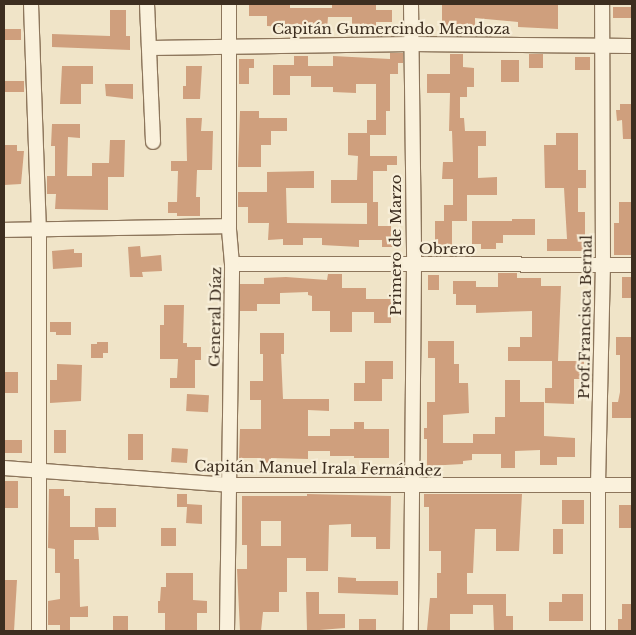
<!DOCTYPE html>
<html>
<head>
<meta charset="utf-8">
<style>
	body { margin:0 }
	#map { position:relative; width:636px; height:635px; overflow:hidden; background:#f0e4c8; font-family:"Libre Baskerville",serif }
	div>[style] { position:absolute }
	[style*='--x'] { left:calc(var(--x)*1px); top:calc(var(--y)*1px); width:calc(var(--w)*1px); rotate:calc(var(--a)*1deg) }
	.building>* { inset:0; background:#cf9f7d; transform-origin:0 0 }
	.roads { filter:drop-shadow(1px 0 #8d765c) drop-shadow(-1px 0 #8d765c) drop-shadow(0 1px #8d765c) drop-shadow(0 -1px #8d765c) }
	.minor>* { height:14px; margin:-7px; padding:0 7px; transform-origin:7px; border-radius:7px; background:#faf1dc }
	span { translate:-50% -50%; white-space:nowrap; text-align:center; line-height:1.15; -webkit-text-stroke:4.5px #f7eed8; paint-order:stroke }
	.street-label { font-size:15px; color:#3d2e20 }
	.frame { position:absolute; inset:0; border:5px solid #3d2e20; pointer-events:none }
</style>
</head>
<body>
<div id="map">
	<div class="building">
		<i style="clip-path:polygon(249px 4px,286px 4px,290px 5px,290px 8px,332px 8px,332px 4px,376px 4px,376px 10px,392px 10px,392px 22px,376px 22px,376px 29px,352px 29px,352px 17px,328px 17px,327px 29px,267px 26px,267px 16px,249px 16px)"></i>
		<i style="clip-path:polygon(442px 4px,558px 4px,558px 29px,518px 27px,518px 22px,475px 18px,475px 35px,442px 35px)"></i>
		<i style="left:613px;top:7px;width:19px;height:11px"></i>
		<i style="clip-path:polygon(110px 10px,126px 10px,126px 36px,130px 36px,130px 50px,52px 47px,52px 34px,110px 36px)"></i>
		<i style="left:5px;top:29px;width:16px;height:11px"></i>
		<i style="clip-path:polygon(390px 53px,403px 53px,403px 63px,398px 63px,398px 74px,390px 74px,390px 111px,386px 111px,386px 135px,370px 135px,370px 156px,397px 156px,397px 165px,387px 165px,387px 171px,373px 171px,373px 202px,378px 202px,378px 226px,391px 226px,391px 237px,400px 237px,400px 247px,382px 247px,382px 240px,359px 240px,359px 247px,322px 245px,322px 238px,303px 238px,303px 245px,283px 245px,283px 239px,268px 240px,269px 223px,248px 223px,248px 207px,238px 207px,238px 192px,267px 192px,267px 172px,314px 171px,314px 188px,286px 188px,287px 223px,367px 224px,367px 203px,331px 203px,331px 180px,357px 180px,358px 156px,348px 155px,348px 133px,367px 133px,367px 120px,376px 120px,376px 84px,356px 84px,356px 93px,333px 92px,333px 87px,311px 87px,311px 76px,290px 76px,290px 95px,273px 95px,273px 65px,294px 65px,294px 56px,308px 56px,308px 66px,333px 66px,333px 56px,390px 59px)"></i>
		<i style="clip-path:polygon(450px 54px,463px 54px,463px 67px,474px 68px,474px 87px,467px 87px,467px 97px,460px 97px,460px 118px,464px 118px,465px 131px,486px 131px,486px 146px,478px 146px,478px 178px,497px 177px,497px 195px,467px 195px,467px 221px,444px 221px,444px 205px,453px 205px,453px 179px,442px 179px,443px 162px,453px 162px,452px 131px,449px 131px,450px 93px,427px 93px,427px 74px,450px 74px)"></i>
		<i style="left:529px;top:54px;width:14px;height:14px"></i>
		<i style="left:575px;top:57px;width:15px;height:13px"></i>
		<i style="clip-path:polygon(239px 59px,254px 59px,254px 68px,249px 68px,249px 84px,239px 84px)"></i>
		<i style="left:501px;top:60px;width:18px;height:22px"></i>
		<i style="clip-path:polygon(62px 66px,93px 66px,93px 84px,81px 84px,81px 104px,60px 104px)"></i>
		<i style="clip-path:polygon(186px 66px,202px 66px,200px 99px,183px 99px,183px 86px,186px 86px)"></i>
		<i style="left:4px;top:81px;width:20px;height:11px"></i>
		<i style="clip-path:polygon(105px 84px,133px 84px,133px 99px,106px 96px)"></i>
		<i style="clip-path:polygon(620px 104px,632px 104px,632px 139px,623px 139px,622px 120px,617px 121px,616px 110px,620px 110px)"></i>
		<i style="clip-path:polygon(240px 111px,259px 111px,259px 118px,287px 118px,287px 131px,271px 131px,271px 145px,261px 145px,261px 167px,238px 167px)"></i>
		<i style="clip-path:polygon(186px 118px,202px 118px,201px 131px,213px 131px,212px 170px,197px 170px,196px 197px,200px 197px,200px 216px,177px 216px,177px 213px,168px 213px,168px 202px,177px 202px,178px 171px,171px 171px,171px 161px,187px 161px)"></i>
		<i style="clip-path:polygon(52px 124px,80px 124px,80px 138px,68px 137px,67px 176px,92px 176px,92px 163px,109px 163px,110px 140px,125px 140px,124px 177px,108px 177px,108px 210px,55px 209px,56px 194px,47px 194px,47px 176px,55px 176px,55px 146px,51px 146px)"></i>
		<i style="clip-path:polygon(556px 133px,578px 133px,578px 170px,586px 170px,586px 188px,578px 188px,578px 212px,585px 212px,585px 251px,547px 251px,547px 239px,567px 239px,564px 188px,545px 188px,544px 145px,556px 145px)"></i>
		<i style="clip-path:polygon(4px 145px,17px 145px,17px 151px,24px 151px,21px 184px,4px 185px)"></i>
		<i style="clip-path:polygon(619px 202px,632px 202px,632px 255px,614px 255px,614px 223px,619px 223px)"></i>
		<i style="clip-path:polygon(512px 219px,535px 219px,535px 235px,503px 235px,503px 243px,496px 243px,496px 249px,481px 249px,481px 244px,472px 244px,472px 221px,512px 221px)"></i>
		<i style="left:435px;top:221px;width:17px;height:25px"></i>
		<i style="clip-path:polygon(140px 246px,141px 257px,161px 255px,162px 271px,142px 272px,143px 277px,130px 277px,128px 247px)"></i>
		<i style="clip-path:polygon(74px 249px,74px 253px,82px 253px,82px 267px,53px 269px,52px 251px)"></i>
		<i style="clip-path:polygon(498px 273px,517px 273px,517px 278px,541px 278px,541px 286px,561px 286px,558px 361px,508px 361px,508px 347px,520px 347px,520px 337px,532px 337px,532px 311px,476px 313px,476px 305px,456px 305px,456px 294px,453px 294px,453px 281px,476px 281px,476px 287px,498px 287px)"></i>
		<i style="clip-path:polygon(328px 274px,342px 274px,342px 288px,366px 288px,366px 299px,391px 299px,391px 323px,374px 323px,374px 312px,352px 312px,352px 332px,330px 332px,330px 311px,312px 311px,312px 296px,308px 295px,308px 292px,280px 293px,280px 304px,257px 304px,257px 311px,240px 311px,240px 284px,264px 284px,264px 278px,286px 277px,327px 280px)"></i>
		<i style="left:428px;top:275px;width:11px;height:15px"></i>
		<i style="left:622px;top:277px;width:10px;height:21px"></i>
		<i style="clip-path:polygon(164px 305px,184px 305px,183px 343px,187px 343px,187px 347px,201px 347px,201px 360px,195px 360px,195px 388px,170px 388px,170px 378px,177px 378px,178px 359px,160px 359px,160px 325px,164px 325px)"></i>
		<i style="clip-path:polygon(50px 322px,71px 322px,71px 335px,56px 335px,56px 332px,50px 332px)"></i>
		<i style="clip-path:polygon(260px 333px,284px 333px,284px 354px,281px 354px,283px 399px,329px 399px,329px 411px,308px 410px,308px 436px,330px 436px,330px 429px,354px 429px,354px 422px,364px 422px,364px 429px,389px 429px,389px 458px,354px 458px,354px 456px,330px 456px,330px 451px,308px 451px,308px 459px,271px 458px,271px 463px,261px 463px,261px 458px,239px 458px,240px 429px,261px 429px,261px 400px,250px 400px,250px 381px,263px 381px,263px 354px,260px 354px)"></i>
		<i style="clip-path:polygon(616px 337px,632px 337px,632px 418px,612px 418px,612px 402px,618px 402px,620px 392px,620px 355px,616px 355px)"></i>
		<i style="clip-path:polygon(428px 341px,454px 341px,454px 364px,459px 364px,459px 383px,468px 383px,469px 413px,443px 415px,443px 443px,473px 443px,473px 434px,495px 434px,495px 417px,505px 417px,505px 380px,520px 380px,520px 402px,544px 402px,544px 436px,575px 438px,575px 457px,557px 457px,557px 465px,540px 465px,540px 450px,515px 451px,515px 468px,501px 468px,501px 454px,472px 454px,472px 460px,463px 461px,463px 464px,427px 466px,427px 439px,424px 439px,424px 428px,427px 428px,427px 402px,435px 402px,435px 358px,428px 358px)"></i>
		<i style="clip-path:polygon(97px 342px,108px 342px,108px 353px,103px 353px,103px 358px,91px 358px,91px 344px,97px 344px)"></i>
		<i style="clip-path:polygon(365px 361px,393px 361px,393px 379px,382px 379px,382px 401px,354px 401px,354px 383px,365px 383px)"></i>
		<i style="clip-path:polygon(552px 361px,584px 361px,584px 379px,574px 379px,574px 404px,545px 403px,545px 388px,552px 388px)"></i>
		<i style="clip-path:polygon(57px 364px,82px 365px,81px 401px,50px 403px,50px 380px,57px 380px)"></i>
		<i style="left:4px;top:372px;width:14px;height:21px"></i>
		<i style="left:187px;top:394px;width:22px;height:17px;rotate:3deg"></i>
		<i style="left:54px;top:430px;width:12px;height:23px"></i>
		<i style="left:128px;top:434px;width:15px;height:26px"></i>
		<i style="left:4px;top:440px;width:18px;height:13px"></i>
		<i style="left:172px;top:448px;width:16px;height:14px;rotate:4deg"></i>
		<i style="left:4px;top:481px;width:14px;height:27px"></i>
		<i style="clip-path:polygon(49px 489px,64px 489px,64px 496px,70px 496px,70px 527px,98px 527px,99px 540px,74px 540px,74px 559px,79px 559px,80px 607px,88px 606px,88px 617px,70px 617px,70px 630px,60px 630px,60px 625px,48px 625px,48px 601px,60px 599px,60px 573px,55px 573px,55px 549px,48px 548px)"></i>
		<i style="clip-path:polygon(177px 494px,187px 494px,187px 504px,202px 505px,202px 524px,186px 523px,187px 507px,177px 507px)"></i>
		<i style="clip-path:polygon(evenodd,307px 494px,391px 496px,390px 549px,376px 549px,376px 537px,351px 537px,351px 524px,329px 525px,328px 571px,306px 571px,306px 558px,287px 558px,287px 592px,279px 592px,279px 612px,263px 612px,261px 631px,240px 631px,237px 569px,247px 569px,247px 545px,242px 545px,242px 496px,307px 496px,307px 494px,261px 521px,281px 521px,281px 546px,261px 546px,261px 521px)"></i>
		<i style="clip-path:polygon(424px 494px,522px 494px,519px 551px,496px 551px,496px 529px,475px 529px,473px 573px,467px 573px,467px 594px,506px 594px,506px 616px,513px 616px,513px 631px,494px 631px,493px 605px,473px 605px,473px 614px,450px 614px,450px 630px,427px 630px,430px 598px,437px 598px,437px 573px,441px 573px,441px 551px,429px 551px,429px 507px,424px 507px)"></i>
		<i style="left:562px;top:500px;width:22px;height:24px"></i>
		<i style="left:619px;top:505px;width:13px;height:23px"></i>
		<i style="left:95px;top:508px;width:21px;height:19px"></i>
		<i style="left:161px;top:528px;width:15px;height:18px"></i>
		<i style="left:553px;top:529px;width:10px;height:25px"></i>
		<i style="clip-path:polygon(166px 573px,193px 573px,193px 600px,207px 601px,207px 613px,197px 613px,197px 631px,165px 631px,165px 613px,158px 613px,158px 601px,160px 601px,161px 587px,166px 587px)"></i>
		<i style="clip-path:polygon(338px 577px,356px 578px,356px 581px,398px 581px,398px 595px,338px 593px)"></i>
		<i style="clip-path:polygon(4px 580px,17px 580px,14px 631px,4px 631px)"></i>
		<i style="clip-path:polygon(306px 592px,319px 592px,319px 614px,345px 614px,345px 628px,307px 631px)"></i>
		<i style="clip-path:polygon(562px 594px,583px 594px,583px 621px,549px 621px,549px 602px,562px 602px)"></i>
		<i style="clip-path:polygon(622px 604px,632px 604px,632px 631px,618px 631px,618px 619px,622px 619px)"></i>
		<i style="left:113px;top:616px;width:15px;height:15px"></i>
		<i style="left:359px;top:619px;width:17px;height:12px"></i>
	</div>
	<div class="roads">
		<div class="minor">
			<i style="--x:31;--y:4;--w:225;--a:88"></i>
			<i style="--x:39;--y:229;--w:402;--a:90"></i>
			<i style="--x:147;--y:4;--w:138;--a:87.5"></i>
			<i style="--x:411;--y:4;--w:261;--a:89.3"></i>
			<i style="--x:414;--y:265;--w:366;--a:90.5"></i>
			<i style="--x:150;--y:48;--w:261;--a:-0.9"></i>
			<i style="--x:411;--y:44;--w:221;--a:0.5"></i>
			<i style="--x:4;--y:230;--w:225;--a:-1"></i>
			<i style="--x:232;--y:264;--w:400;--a:0.1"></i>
			<i style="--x:4;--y:468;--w:225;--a:4.3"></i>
			<i style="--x:228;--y:485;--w:404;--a:0"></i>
			<i style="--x:227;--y:631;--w:367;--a:-89.2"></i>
			<i style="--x:232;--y:264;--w:38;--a:-95"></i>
			<i style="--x:229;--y:226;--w:222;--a:-90"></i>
			<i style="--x:598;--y:631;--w:147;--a:-90"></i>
			<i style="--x:598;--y:484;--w:219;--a:-88.7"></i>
			<i style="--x:603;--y:265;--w:261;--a:-90.2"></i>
		</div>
	</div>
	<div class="street-label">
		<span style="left:391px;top:29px">Capitán Gumercindo Mendoza</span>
		<span style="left:396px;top:245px;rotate:-90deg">Primero de Marzo</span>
		<span style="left:447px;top:249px">Obrero</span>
		<span style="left:215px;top:317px;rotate:-89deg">General Díaz</span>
		<span style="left:585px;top:317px;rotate:-89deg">Prof.Francisca Bernal</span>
		<span style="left:318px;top:468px;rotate:1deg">Capitán Manuel Irala Fernández</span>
	</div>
	<div class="frame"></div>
</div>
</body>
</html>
